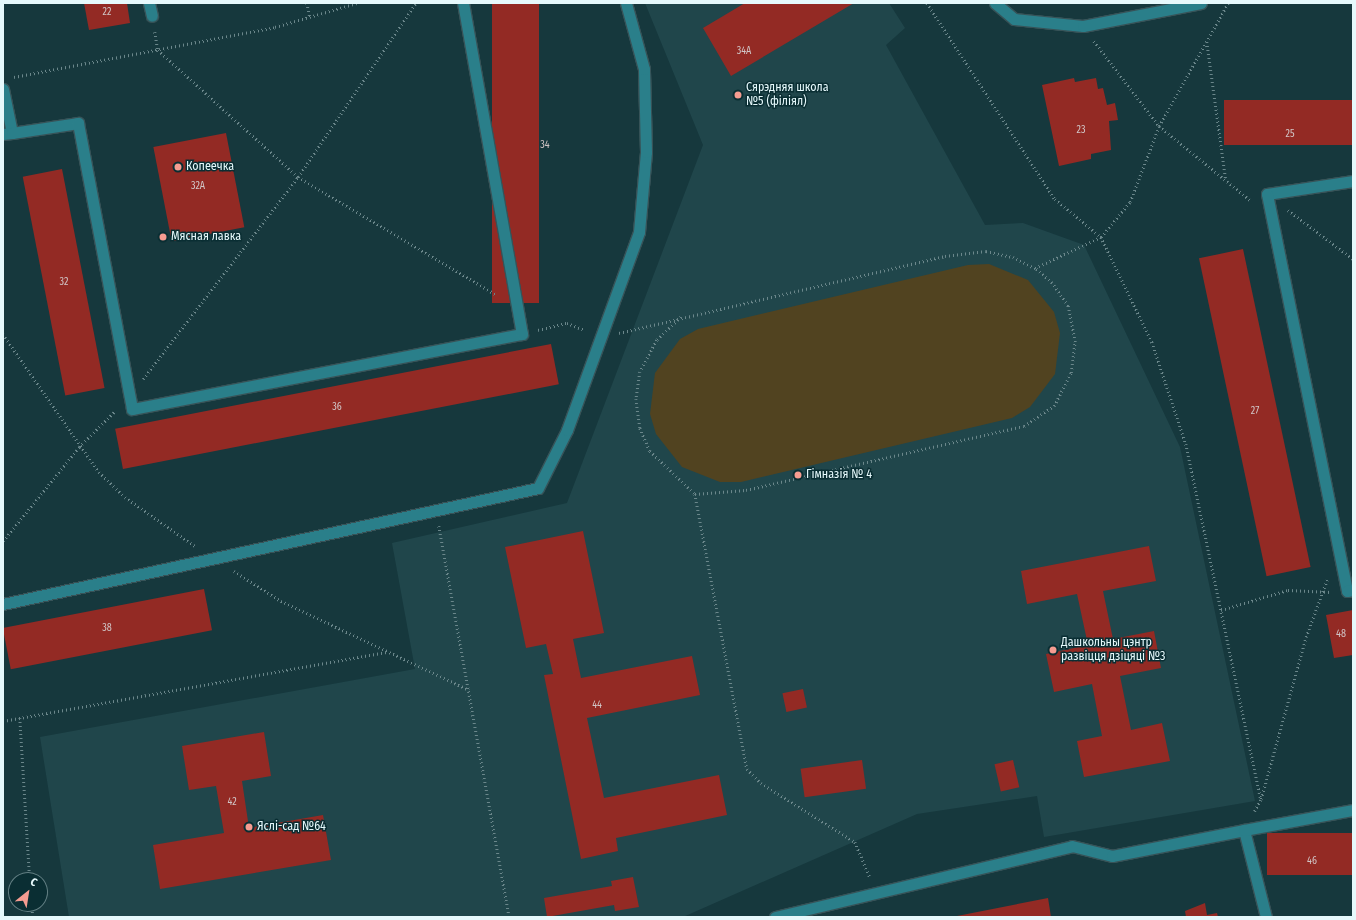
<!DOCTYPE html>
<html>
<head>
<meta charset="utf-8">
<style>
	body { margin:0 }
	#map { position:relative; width:1356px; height:920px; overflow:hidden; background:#16383d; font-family:"Fira Sans Condensed",sans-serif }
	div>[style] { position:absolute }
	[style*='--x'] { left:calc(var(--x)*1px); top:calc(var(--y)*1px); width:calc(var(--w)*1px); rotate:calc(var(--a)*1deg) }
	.built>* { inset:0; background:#20464b }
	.green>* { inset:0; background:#514320 }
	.building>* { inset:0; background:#932a24; transform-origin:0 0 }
	.path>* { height:2.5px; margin-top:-1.25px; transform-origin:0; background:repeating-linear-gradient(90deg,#6b878b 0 1px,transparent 0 4px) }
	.roads { filter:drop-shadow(1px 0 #375358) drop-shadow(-1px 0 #375358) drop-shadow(0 1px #375358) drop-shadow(0 -1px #375358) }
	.service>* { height:11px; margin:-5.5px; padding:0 5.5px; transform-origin:5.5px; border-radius:5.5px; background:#2a7f8a }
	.dots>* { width:11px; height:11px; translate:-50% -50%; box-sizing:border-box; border:2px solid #0a2e33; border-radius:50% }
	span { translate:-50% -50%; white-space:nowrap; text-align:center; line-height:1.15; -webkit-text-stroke:3px #0a2e33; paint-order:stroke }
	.number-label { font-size:10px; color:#d1c5c6 }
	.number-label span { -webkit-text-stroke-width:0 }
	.poi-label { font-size:12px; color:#e6f9fc }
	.left { translate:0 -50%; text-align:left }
	.frame { position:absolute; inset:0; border:4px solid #e6f9fc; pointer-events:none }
	.north { position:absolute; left:8px; top:872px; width:40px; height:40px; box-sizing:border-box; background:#0a2e33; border:1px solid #627f83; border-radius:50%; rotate:30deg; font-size:11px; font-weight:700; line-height:16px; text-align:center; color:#e6f9fc }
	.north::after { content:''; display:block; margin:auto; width:14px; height:18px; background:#f59c91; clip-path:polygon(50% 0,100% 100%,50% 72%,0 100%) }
</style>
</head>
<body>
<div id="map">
	<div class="built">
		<i style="clip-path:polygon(645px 3px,889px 3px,905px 28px,886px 45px,985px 225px,1023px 223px,1084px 245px,1180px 447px,1255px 801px,1044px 837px,1037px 796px,917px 814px,683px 917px,69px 917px,40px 737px,415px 669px,392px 543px,567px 503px,703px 145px)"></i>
	</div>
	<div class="green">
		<i style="clip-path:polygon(989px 264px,1028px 280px,1054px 312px,1060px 333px,1055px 374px,1030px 407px,1012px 418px,741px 482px,720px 482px,682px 467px,656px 434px,650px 414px,655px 373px,680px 339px,698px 329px,968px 265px)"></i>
	</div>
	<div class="building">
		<i style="clip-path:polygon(84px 3px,127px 3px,130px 23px,89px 30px)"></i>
		<i style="left:492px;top:3px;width:47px;height:300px"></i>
		<i style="clip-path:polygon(745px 3px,854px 3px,731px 76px,703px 28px)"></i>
		<i style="clip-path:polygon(1074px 78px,1075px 82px,1096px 78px,1098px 89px,1103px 88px,1107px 105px,1115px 103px,1118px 120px,1109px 121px,1111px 150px,1091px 154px,1091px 159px,1059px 166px,1042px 85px)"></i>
		<i style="left:1353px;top:100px;width:45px;height:129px;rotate:90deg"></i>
		<i style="left:226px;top:133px;width:96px;height:74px;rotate:79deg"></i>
		<i style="left:62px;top:169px;width:223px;height:40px;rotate:79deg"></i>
		<i style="left:1243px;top:249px;width:325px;height:45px;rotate:78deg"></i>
		<i style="left:551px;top:344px;width:41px;height:444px;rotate:79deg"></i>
		<i style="clip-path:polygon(583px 531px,604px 633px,573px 639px,581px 678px,692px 656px,700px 695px,587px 718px,604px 798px,719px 775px,727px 815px,616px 838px,618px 851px,581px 859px,544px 675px,553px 674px,546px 644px,526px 648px,505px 547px)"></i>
		<i style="clip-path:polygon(1149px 546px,1156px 581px,1103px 591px,1113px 639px,1154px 631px,1161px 668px,1120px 676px,1131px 730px,1162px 723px,1170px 761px,1084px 777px,1077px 741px,1102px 736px,1092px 684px,1054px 692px,1046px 654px,1088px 645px,1077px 594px,1027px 604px,1021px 571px)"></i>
		<i style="left:204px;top:589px;width:42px;height:205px;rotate:79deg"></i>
		<i style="clip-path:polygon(1353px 610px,1353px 655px,1334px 658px,1326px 615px)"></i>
		<i style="left:803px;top:689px;width:19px;height:21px;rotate:78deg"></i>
		<i style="clip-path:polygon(264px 732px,271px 776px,242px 781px,249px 828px,323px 815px,331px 860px,160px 889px,153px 845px,224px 833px,216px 786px,189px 790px,182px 746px)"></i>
		<i style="left:862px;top:760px;width:29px;height:62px;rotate:82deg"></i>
		<i style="left:1013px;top:760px;width:28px;height:19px;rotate:77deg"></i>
		<i style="left:1353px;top:833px;width:42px;height:86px;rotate:90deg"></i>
		<i style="clip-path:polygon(633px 877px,639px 907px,615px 911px,614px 905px,547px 917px,544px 898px,612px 886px,611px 881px)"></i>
		<i style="clip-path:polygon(1048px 898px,1051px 917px,958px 917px,957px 916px)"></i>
		<i style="clip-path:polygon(1205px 903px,1207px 915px,1217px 913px,1218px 917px,1186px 917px,1185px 911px)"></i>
	</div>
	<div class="path">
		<i style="--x:307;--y:3;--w:14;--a:78"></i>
		<i style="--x:927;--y:3;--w:234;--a:56.9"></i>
		<i style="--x:1055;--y:199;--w:60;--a:39.6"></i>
		<i style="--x:1101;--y:237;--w:117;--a:64.1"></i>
		<i style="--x:1152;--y:342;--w:108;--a:71.6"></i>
		<i style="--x:1186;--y:444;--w:364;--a:78.1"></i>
		<i style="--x:1261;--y:800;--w:13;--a:119"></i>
		<i style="--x:155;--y:32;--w:18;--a:81"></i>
		<i style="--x:158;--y:50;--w:189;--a:42.2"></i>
		<i style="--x:298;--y:177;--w:231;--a:30.7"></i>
		<i style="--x:1094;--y:41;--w:107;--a:52.6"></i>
		<i style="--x:1159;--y:126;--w:117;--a:39.1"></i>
		<i style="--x:1207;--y:42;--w:139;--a:82.2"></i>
		<i style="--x:14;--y:77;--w:266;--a:-10.8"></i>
		<i style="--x:275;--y:27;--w:85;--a:-16.3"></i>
		<i style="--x:1288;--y:210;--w:81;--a:37"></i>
		<i style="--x:681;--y:317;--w:33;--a:136"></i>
		<i style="--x:657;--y:340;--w:36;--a:118"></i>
		<i style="--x:640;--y:372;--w:27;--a:98"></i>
		<i style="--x:636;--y:399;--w:29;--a:82"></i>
		<i style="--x:640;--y:428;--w:25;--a:67"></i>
		<i style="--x:650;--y:451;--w:62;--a:43.7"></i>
		<i style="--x:695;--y:494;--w:280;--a:79.3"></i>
		<i style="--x:747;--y:769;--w:20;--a:45"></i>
		<i style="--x:761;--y:783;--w:111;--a:32.1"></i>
		<i style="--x:855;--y:842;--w:38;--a:67"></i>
		<i style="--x:538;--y:330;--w:30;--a:-14"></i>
		<i style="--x:567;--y:323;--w:19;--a:21"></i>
		<i style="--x:619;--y:333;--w:335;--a:-13.3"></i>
		<i style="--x:945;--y:256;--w:41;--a:-7"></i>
		<i style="--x:986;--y:251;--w:28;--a:13"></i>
		<i style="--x:1013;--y:257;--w:25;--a:27"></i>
		<i style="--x:1035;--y:268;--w:73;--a:-25.2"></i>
		<i style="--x:1101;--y:237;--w:45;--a:-50.4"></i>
		<i style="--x:1130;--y:202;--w:81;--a:-69.1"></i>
		<i style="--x:1159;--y:126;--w:141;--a:-60.7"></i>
		<i style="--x:3;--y:334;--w:168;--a:55.2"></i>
		<i style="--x:99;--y:472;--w:36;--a:44"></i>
		<i style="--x:125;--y:497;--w:85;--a:35"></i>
		<i style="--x:143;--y:379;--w:255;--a:-52.5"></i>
		<i style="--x:298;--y:177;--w:210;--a:-55.9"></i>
		<i style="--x:695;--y:494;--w:51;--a:-4.5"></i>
		<i style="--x:746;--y:490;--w:285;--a:-13"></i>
		<i style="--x:1024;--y:426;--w:36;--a:-34"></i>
		<i style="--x:1054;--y:406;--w:37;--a:-63"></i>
		<i style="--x:1071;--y:373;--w:31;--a:-83"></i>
		<i style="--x:1075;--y:342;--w:37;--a:-101"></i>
		<i style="--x:1068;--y:306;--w:28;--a:-125"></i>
		<i style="--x:1052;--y:283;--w:23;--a:-139"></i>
		<i style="--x:439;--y:526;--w:397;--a:79.8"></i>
		<i style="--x:3;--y:541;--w:121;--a:-51"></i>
		<i style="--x:79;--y:447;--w:51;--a:-45"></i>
		<i style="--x:234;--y:571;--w:56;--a:32.6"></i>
		<i style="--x:281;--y:601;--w:208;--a:25.3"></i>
		<i style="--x:1221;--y:610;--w:70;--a:-16.6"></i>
		<i style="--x:1288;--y:590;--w:43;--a:2.7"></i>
		<i style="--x:20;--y:718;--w:162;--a:86.5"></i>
		<i style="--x:3;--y:721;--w:391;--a:-10.2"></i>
		<i style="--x:1261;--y:799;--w:168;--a:-74.5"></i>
		<i style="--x:1306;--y:637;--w:61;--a:-69.8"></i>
		<i style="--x:32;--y:904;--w:13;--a:86"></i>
	</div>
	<div class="roads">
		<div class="service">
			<i style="--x:149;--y:3;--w:13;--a:77"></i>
			<i style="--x:995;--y:3;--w:25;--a:40"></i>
			<i style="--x:1014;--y:19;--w:69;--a:5.8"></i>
			<i style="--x:1083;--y:26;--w:120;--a:-11"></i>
			<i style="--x:3;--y:89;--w:45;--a:78.4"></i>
			<i style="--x:12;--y:133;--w:9;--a:174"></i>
			<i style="--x:12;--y:133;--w:67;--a:-8.6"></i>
			<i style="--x:78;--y:123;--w:291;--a:79.3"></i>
			<i style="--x:132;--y:409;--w:397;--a:-10.9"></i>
			<i style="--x:522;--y:334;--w:336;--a:-100.1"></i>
			<i style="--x:1353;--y:181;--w:87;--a:171.4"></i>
			<i style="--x:1267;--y:194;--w:405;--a:78.6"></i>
			<i style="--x:1347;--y:591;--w:6;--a:-9"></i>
			<i style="--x:3;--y:604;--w:547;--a:-12.23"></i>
			<i style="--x:538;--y:488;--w:65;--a:-63.4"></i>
			<i style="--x:567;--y:430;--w:211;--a:-70"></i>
			<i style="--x:639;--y:232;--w:80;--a:-85"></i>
			<i style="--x:646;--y:152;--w:83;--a:-91.4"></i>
			<i style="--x:644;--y:69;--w:68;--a:-105.3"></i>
			<i style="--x:775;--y:917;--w:305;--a:-13.4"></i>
			<i style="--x:1072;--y:846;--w:41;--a:14"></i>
			<i style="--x:1112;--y:856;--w:135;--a:-11.1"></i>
			<i style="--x:1266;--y:917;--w:90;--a:-104.2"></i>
			<i style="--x:1244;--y:830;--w:111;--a:-10.4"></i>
		</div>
	</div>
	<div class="dots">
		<i style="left:738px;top:95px;background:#f59c91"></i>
		<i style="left:178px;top:167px;background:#f59c91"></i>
		<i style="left:163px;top:237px;background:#f59c91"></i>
		<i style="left:798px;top:475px;background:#f59c91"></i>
		<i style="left:1053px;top:650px;background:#f59c91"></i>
		<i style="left:249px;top:827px;background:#f59c91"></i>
	</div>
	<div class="number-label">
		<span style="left:107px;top:13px">22</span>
		<span style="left:744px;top:52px">34А</span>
		<span style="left:1081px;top:131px">23</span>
		<span style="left:1290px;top:135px">25</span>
		<span style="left:545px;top:146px">34</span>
		<span style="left:198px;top:187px">32А</span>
		<span style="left:64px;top:283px">32</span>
		<span style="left:337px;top:408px">36</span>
		<span style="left:1255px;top:412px">27</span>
		<span style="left:107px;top:629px">38</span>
		<span style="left:1341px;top:635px">48</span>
		<span style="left:597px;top:706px">44</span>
		<span style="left:232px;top:803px">42</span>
		<span style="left:1312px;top:862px">46</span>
	</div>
	<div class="poi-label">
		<span class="left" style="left:746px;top:95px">Сярэдняя школа<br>№5 (філіял)</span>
		<span class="left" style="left:186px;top:167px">Копеечка</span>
		<span class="left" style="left:171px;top:237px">Мясная лавка</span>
		<span class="left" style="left:806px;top:475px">Гімназія № 4</span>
		<span class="left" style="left:1061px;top:650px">Дашкольны цэнтр<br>развіцця дзіцяці №3</span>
		<span class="left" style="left:257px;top:827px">Яслі-сад №64</span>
	</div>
	<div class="frame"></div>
	<div class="north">С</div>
</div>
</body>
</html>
